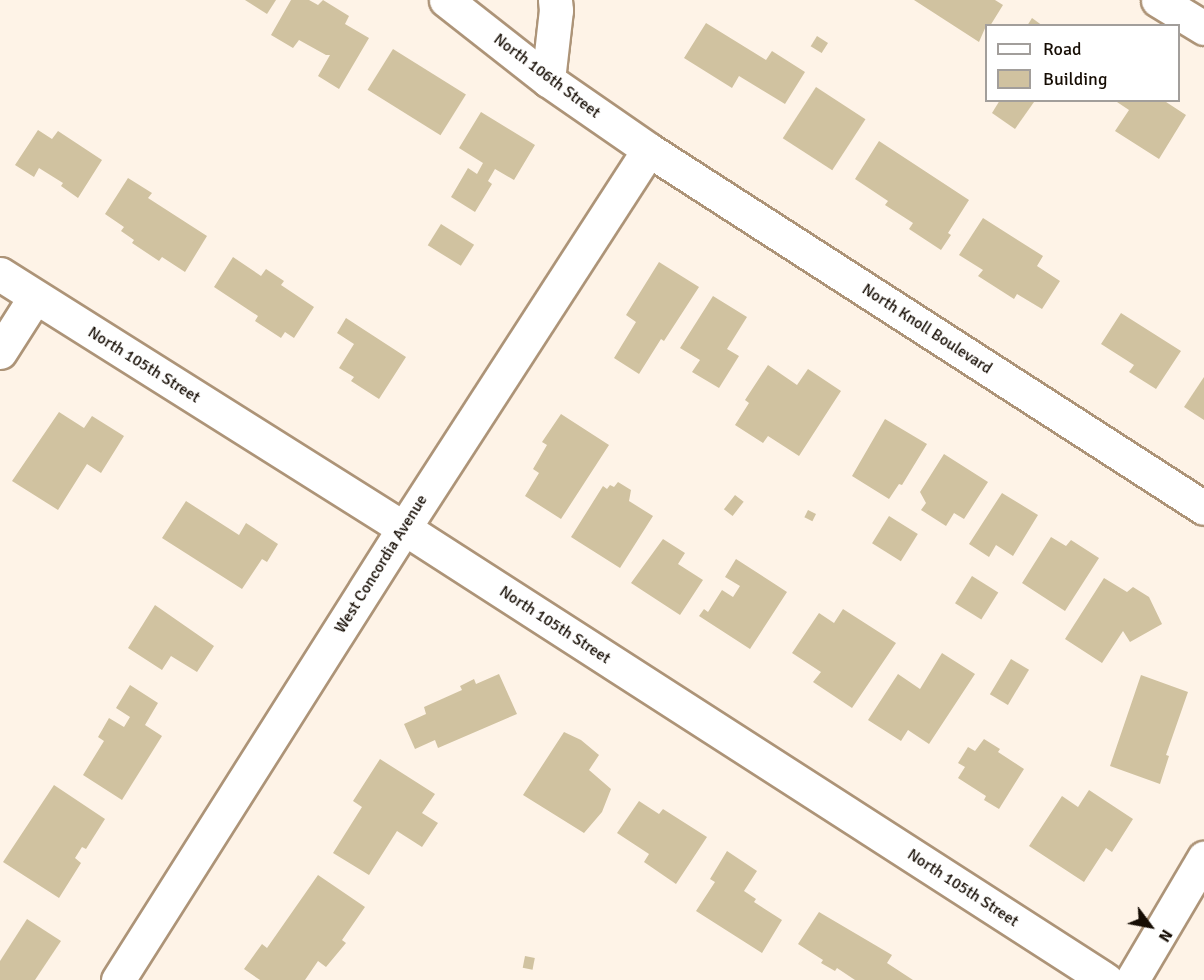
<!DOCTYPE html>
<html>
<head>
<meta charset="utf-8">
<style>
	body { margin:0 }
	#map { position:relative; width:1204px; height:980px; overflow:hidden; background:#fef3e7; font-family:Signika,sans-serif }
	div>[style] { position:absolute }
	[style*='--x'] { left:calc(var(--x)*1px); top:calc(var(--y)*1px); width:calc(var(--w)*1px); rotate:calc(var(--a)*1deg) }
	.building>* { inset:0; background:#d0c2a0; transform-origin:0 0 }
	.roads { filter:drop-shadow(2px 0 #ad9478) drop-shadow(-2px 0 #ad9478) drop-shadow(0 2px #ad9478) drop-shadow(0 -2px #ad9478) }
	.minor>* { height:33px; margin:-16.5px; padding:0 16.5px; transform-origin:16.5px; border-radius:16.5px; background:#fff }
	span { translate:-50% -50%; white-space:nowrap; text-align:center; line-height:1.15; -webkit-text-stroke:6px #fff; paint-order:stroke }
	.street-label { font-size:16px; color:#160d04 }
	.legend { position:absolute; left:985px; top:24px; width:195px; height:78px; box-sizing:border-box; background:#fff; border:2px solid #a29e9b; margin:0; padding:8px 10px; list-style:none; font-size:18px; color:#160d04 }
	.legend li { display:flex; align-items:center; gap:12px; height:30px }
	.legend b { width:30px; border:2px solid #a29e9b }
	.north { position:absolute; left:1120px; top:896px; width:60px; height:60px; -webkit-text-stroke:4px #fff; paint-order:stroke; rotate:122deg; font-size:16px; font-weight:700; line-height:24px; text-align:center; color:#160d04 }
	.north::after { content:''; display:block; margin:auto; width:21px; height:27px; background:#160d04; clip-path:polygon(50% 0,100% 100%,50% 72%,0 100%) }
</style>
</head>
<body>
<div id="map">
	<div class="building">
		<i style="clip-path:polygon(245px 0,276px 0,267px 14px)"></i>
		<i style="clip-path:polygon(291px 0,309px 0,318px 5px,323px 0,349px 16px,345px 24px,369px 38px,339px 89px,318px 76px,330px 55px,326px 55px,299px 40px,293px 48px,271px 35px)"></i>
		<i style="clip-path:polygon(914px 0,995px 0,1003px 5px,990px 26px,986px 26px,979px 42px)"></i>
		<i style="clip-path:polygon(1032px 18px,1043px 26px,1027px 26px)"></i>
		<i style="clip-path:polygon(706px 23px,766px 60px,772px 51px,805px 72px,785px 104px,739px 76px,732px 88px,684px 58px)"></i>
		<i style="left:817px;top:36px;width:13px;height:12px;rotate:32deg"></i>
		<i style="left:393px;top:49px;width:86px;height:48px;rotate:32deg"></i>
		<i style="left:816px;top:87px;width:59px;height:61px;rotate:33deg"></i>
		<i style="clip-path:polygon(1000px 100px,1031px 100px,1034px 102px,1015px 129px,992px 113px)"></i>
		<i style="clip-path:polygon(1114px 100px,1163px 100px,1186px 115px,1159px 159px,1115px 131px,1129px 110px)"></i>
		<i style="clip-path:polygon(481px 112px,535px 145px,514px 180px,495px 169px,488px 181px,492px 184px,475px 212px,451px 197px,468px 168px,477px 174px,483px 163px,459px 148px)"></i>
		<i style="clip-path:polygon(38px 130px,52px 139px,58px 131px,102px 160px,78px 198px,61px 186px,63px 183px,39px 168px,34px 177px,15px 165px)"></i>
		<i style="clip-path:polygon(879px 141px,969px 200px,948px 233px,951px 235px,941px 250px,909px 229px,913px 223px,885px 205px,888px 201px,855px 179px)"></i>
		<i style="clip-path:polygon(128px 178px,152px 193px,148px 198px,207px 236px,185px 272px,162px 257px,159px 261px,132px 243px,134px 240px,121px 231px,124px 227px,105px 214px)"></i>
		<i style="clip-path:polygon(983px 218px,1043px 256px,1037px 266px,1060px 281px,1042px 309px,1017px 294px,1014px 299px,978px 276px,983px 270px,959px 255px)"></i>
		<i style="left:441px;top:224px;width:39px;height:25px;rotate:32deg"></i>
		<i style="clip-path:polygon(233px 257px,261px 276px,266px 269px,284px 281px,281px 285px,314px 307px,294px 338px,285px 332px,281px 338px,255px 321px,258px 316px,214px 287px)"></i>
		<i style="clip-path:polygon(659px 262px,699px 287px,664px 341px,661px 339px,639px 374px,614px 358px,636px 322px,626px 315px)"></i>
		<i style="clip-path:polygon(713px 296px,747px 317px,727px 349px,739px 356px,719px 388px,692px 372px,700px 360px,680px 348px)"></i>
		<i style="clip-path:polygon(1121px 313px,1181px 351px,1156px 389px,1129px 372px,1134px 365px,1101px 344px)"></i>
		<i style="clip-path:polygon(346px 318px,406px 357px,379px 399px,351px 381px,354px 377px,339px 368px,354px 344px,337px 333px)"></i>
		<i style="clip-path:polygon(768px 365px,797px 385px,808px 369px,841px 391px,799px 456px,768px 436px,763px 443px,735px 425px,749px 403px,745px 400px)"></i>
		<i style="clip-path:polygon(1204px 377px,1204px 420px,1184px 407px)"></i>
		<i style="clip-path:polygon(59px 412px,84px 428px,92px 416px,124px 436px,101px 473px,87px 464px,58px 510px,12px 481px)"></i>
		<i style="clip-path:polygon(561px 414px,609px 445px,561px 519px,525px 496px,539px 473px,533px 469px,547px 445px,542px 442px)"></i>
		<i style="clip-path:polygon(885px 419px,927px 444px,902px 485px,899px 484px,889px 499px,852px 476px)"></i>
		<i style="clip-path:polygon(944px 454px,988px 482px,964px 519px,954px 513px,946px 526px,921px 510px,926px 503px,920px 492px)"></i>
		<i style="clip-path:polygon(618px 482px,631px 490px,629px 501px,653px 516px,620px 568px,571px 537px,603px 486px,607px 489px,610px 485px,614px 487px)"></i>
		<i style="clip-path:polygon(1002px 493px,1038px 515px,1013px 556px,996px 545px,989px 557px,969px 544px)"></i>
		<i style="left:735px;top:495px;width:11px;height:18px;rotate:38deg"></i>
		<i style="clip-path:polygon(186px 501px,239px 535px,246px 523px,278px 544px,267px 562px,262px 559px,242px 589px,162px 538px)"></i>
		<i style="left:808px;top:510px;width:9px;height:8px;rotate:27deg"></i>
		<i style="left:889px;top:516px;width:34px;height:32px;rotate:32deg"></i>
		<i style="clip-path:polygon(1051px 537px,1066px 546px,1071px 540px,1099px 558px,1065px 611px,1022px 583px)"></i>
		<i style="clip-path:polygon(663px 539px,685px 553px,678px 564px,703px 580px,680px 615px,631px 583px)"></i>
		<i style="clip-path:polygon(736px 559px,787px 592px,750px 649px,699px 616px,704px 609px,708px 612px,722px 590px,733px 597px,740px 586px,725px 577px)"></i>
		<i style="left:972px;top:576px;width:31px;height:32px;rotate:32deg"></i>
		<i style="clip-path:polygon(1104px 578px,1127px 592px,1133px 587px,1149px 597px,1162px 624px,1130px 642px,1123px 631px,1102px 663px,1065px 639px)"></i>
		<i style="clip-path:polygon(155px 605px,214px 646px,197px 672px,171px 656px,162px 670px,128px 648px)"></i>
		<i style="clip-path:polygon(843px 609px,896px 643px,852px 708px,813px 682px,821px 672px,792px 653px,819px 613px,834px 623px)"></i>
		<i style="clip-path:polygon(942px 653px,975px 674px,929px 744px,908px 730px,901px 741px,868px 720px,898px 674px,920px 689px)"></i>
		<i style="left:1011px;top:659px;width:21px;height:41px;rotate:31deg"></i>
		<i style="clip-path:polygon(499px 674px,517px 714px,438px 748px,435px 740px,415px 749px,404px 724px,426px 714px,424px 707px,462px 690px,460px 686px,474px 679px,476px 684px)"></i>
		<i style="clip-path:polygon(1141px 675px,1188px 692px,1166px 755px,1169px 756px,1160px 784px,1110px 766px)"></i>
		<i style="clip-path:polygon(130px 685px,158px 703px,145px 725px,162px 736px,122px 800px,83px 775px,104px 741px,98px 737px,109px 718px,124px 727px,130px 717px,116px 708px)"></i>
		<i style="clip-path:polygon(564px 732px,581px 740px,599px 755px,589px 770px,611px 789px,602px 812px,584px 833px,523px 795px)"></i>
		<i style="clip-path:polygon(984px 739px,1000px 749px,998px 752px,1024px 769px,999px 809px,984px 800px,986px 796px,958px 778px,965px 767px,958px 763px,968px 747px,975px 751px)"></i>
		<i style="clip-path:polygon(380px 759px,435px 794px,422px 813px,438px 823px,422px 847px,397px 831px,369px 875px,333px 853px,362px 807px,353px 801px)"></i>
		<i style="clip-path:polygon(54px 785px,105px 819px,86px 849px,82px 847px,75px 858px,81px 863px,59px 898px,3px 862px)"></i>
		<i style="clip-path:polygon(1089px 790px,1133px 819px,1112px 852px,1106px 848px,1084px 882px,1029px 846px,1062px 796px,1078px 807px)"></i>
		<i style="clip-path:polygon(639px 801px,659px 814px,663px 809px,707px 837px,676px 884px,644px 862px,649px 854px,617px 833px)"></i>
		<i style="clip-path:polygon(727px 851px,757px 871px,744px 891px,756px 899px,754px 902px,782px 920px,762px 953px,696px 911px,715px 882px,710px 879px)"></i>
		<i style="clip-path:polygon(318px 875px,365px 907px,342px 940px,346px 943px,326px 967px,318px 961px,305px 980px,260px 980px,244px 969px,262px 944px,267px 948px)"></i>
		<i style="clip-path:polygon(819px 912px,892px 955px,887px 963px,913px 980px,855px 980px,837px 968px,835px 971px,821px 963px,823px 960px,798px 944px)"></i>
		<i style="clip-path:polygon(27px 919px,61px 941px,35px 980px,0 980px,0 961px)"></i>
		<i style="left:525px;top:956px;width:10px;height:12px;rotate:11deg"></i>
	</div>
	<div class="roads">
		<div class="minor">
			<i style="--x:446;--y:0;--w:130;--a:38.1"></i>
			<i style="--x:548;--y:80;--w:123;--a:34.7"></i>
			<i style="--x:649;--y:150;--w:660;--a:32.82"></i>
			<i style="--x:1158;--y:0;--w:54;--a:31.3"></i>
			<i style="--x:548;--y:80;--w:70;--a:-83.5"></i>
			<i style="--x:556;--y:10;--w:10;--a:-96"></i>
			<i style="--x:0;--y:274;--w:477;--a:32.2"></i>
			<i style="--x:404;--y:528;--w:835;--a:32.78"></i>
			<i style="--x:0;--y:352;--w:65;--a:-57.5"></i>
			<i style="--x:118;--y:980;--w:535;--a:-57.68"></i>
			<i style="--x:404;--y:528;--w:450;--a:-57.1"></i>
			<i style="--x:1132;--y:980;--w:142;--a:-59.5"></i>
		</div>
	</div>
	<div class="street-label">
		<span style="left:547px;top:76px;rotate:37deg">North 106th Street</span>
		<span style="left:927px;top:329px;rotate:33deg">North Knoll Boulevard</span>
		<span style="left:144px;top:365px;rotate:32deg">North 105th Street</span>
		<span style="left:381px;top:564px;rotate:-58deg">West Concordia Avenue</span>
		<span style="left:555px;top:625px;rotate:33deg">North 105th Street</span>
		<span style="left:963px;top:888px;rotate:33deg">North 105th Street</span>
	</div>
	<ul class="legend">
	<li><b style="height:8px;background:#fff"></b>Road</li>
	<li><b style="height:16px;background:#d0c2a0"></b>Building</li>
	</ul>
	<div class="north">N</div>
</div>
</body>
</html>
